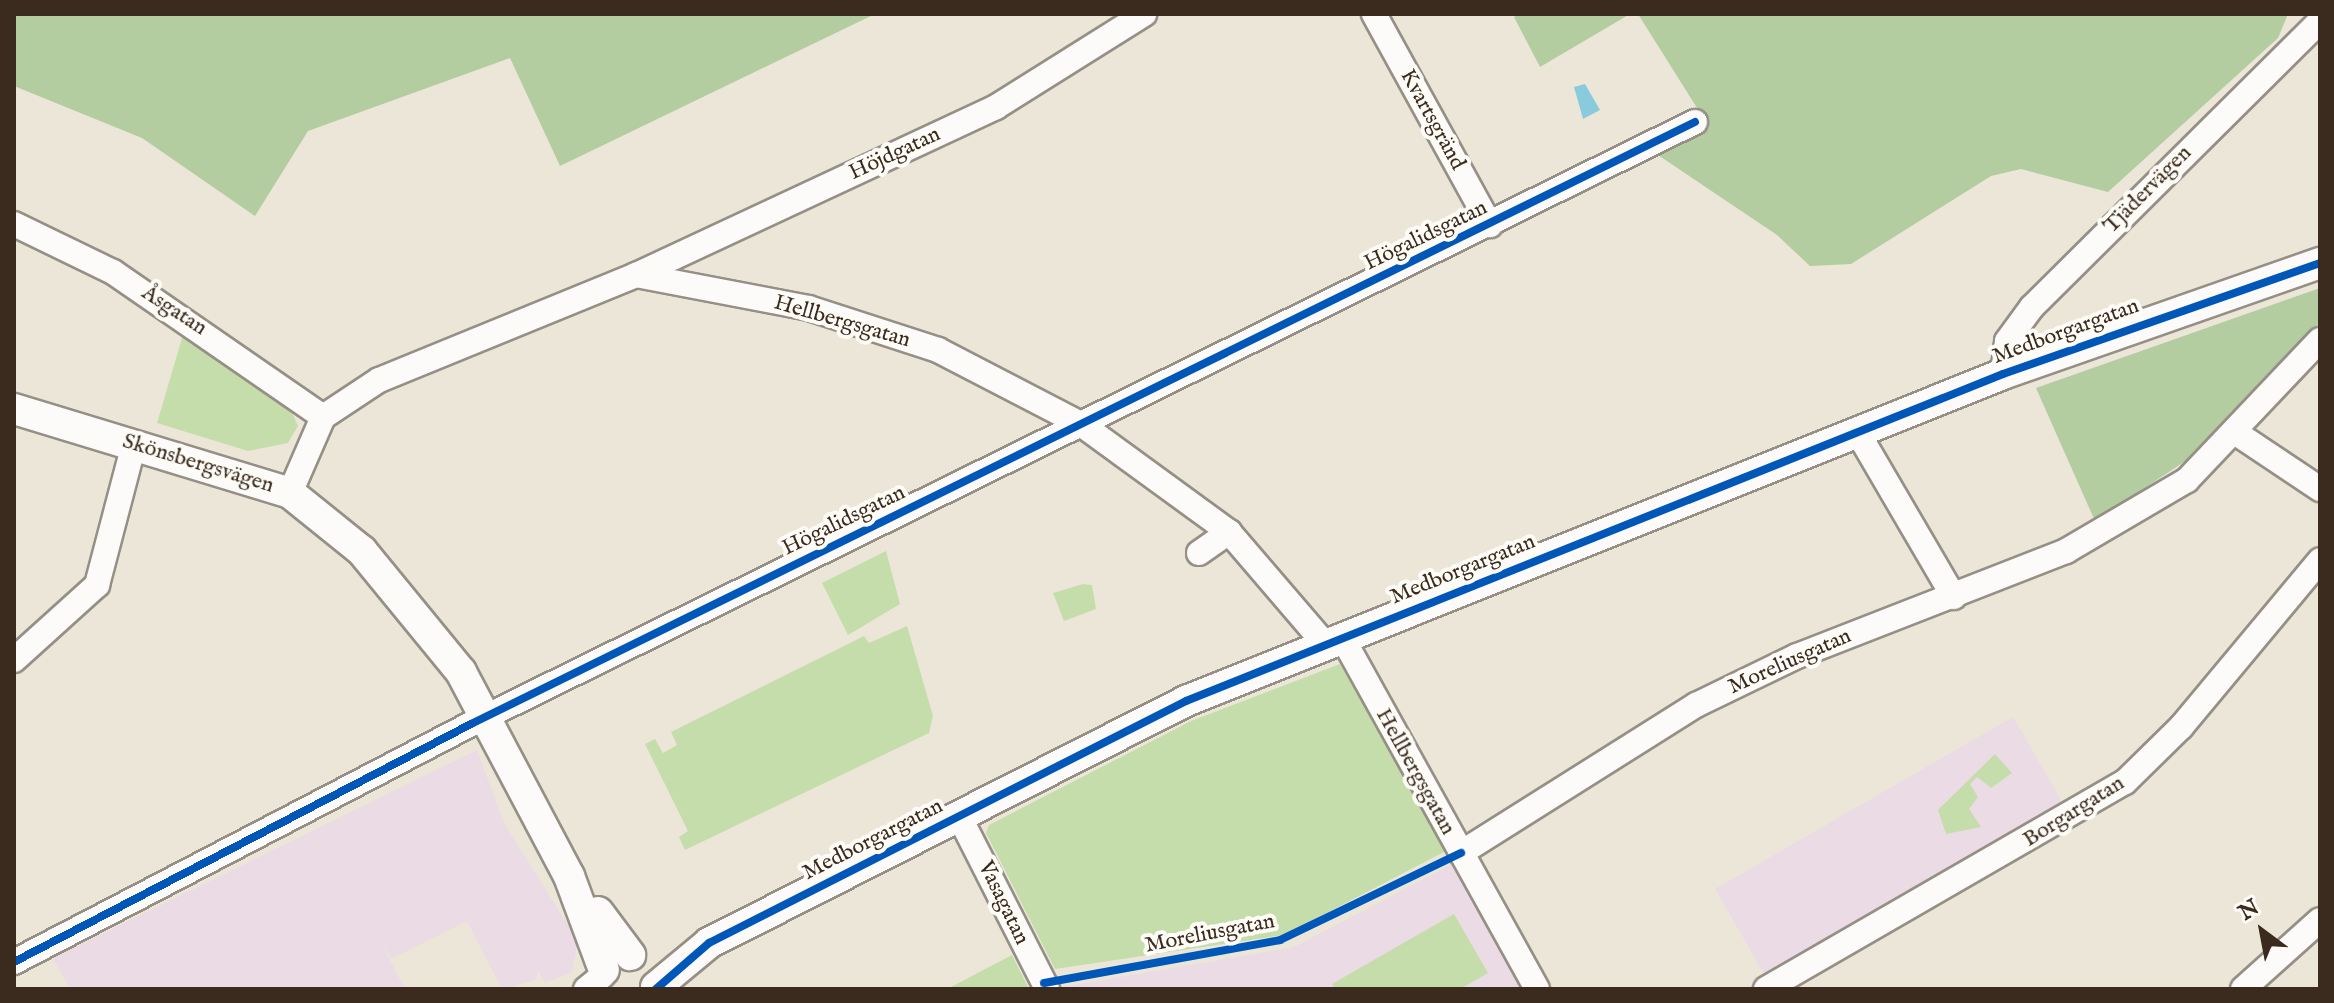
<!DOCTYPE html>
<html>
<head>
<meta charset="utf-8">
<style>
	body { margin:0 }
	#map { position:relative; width:2334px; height:1003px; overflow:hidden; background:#ece6d9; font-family:"IM FELL English",serif }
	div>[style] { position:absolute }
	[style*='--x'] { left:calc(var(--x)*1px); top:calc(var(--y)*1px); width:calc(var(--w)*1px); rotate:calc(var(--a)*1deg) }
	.built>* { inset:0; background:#eadbe4; transform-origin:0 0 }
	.green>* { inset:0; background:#c5ddab }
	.forest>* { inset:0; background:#b3cca0 }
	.water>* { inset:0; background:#89cadc }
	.roads { filter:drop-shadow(2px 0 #958f86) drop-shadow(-2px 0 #958f86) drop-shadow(0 2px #958f86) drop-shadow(0 -2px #958f86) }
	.minor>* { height:24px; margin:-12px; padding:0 12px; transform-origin:12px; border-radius:12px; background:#fcfbf9 }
	.tertiary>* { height:30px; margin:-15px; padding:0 15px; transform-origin:15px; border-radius:15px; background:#fcfbf9 }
	.cycleway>* { height:8px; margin:-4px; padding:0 4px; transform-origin:4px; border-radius:4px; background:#0057b8 }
	span { translate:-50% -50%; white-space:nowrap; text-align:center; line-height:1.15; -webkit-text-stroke:8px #fdfcf7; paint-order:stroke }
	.street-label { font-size:22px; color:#3b2a1e }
	.frame { position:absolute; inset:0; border:16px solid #3b2a1e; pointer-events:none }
	.north { position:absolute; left:2222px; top:891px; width:80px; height:80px; -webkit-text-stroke:6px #fdfcf7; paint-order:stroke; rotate:328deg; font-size:22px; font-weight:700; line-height:32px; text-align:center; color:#3b2a1e }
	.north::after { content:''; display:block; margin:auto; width:28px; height:36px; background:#3b2a1e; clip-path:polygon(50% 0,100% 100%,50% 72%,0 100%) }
</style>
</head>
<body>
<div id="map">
	<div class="built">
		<i style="left:2013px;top:717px;width:104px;height:344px;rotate:60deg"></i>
		<i style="clip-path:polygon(477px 750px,504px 823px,578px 941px,572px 972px,545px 983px,538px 971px,536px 980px,502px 989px,467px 921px,391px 959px,378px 937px,405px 989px,70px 989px,53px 958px)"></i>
		<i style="clip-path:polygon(1456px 862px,1526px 989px,1063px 987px,1294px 947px)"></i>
	</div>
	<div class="green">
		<i style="clip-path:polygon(185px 328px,290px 408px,298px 426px,288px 443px,248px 451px,157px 423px)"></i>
		<i style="clip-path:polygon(886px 551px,900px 604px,848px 635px,822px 583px)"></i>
		<i style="clip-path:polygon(1083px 584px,1092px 585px,1096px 609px,1064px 621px,1053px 593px)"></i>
		<i style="clip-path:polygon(907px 626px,933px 716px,929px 733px,685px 850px,679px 837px,688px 831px,645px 744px,655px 739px,663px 753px,677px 745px,671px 732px,864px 636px,869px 643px)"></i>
		<i style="clip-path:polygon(1340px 664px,1446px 851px,1284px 935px,1055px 969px,986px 833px,989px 825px,1191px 721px)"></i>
		<i style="clip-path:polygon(1995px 754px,2012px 773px,1991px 788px,1977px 777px,1970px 784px,1978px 797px,1969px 809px,1981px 827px,1946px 834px,1938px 810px)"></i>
		<i style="clip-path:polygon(1454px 914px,1488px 973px,1460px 989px,1335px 989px,1332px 984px)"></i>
		<i style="clip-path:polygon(1012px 955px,1029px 989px,952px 989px,951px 987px)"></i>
	</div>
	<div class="forest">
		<i style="clip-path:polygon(14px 14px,875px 14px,560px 166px,510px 58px,308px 131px,255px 216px,142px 138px,14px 86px)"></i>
		<i style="clip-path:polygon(1519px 14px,1630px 14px,1540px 67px,1514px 17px)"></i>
		<i style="clip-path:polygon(1638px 14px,2288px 14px,2278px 38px,2108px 192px,2021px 169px,1991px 176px,1851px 264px,1810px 266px,1777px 235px,1655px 153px,1709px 127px)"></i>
		<i style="clip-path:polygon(2320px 288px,2320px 322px,2220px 438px,2095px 521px,2036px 388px)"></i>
	</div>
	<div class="water">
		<i style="clip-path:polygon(1585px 84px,1600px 110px,1583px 119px,1574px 87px)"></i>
	</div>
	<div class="roads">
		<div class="minor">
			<i style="--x:1374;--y:14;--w:241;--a:61.2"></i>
			<i style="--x:14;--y:224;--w:110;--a:25.9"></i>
			<i style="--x:113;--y:272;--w:255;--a:34.6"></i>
			<i style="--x:636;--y:275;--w:176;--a:10.8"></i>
			<i style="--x:809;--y:308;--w:136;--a:18"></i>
			<i style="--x:938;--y:350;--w:161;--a:27.4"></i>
			<i style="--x:1081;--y:424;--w:183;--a:36.1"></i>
			<i style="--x:1229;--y:532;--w:148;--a:49.4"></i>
			<i style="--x:2003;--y:374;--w:33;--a:-83"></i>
			<i style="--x:2007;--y:341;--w:42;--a:-53.7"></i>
			<i style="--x:2032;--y:307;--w:406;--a:-44.8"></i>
			<i style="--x:1858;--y:433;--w:190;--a:59.7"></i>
			<i style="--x:2236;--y:433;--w:101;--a:33.7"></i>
			<i style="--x:290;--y:493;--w:83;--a:-66.5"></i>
			<i style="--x:323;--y:417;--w:67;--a:-33.5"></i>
			<i style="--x:379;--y:380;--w:278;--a:-22.2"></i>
			<i style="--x:636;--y:275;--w:397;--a:-25"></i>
			<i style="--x:996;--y:107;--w:175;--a:-32.1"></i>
			<i style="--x:1199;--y:553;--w:37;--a:-35"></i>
			<i style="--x:1342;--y:637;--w:402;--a:61"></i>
			<i style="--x:14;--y:660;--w:112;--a:-42.1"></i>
			<i style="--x:97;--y:585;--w:146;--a:-75.3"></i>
			<i style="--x:959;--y:816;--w:194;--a:63"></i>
			<i style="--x:1461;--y:853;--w:278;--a:-32.2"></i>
			<i style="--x:1696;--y:705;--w:112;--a:-25.9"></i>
			<i style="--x:1797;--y:656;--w:289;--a:-21.3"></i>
			<i style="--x:2066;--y:551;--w:140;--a:-30.4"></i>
			<i style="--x:2187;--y:480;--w:193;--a:-46.5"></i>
			<i style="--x:14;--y:962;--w:515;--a:-27.51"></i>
			<i style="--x:471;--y:724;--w:1364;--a:-26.19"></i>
			<i style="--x:586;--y:989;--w:21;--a:-39"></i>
			<i style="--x:1766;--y:989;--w:414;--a:-30"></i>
			<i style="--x:2125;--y:782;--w:78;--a:-44.5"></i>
			<i style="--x:2181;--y:727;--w:217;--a:-50.2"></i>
			<i style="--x:2243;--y:989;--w:103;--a:-41.9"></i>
		</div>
		<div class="tertiary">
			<i style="--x:14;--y:409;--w:288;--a:16.9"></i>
			<i style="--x:290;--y:493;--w:92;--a:38.9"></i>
			<i style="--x:362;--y:551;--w:156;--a:50.7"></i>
			<i style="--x:461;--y:672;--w:231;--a:62.1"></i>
			<i style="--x:569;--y:876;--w:100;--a:69.6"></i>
			<i style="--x:598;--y:912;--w:54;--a:53.3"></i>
			<i style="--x:656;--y:987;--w:69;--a:-39.7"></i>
			<i style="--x:709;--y:943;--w:535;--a:-26.9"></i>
			<i style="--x:1186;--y:701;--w:880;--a:-21.81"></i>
			<i style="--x:2003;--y:374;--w:336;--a:-19.3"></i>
		</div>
	</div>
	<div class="cycleway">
		<i style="--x:14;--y:962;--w:515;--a:-27.51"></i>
		<i style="--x:471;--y:724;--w:1364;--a:-26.19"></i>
		<i style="--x:1044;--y:983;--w:240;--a:-10.3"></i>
		<i style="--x:1280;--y:940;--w:201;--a:-25.7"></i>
		<i style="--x:656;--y:989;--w:70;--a:-41"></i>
		<i style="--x:709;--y:943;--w:535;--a:-26.9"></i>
		<i style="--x:1186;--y:701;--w:880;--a:-21.81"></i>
		<i style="--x:2003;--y:374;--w:336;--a:-19.3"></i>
	</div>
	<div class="street-label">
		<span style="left:1432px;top:120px;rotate:61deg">Kvartsgränd</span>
		<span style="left:895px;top:154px;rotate:-25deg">Höjdgatan</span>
		<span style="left:2148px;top:190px;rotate:-45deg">Tjädervägen</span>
		<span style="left:1426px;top:236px;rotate:-26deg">Högalidsgatan</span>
		<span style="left:174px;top:311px;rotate:33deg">Åsgatan</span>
		<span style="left:842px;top:322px;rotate:16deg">Hellbergsgatan</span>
		<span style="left:2066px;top:332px;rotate:-20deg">Medborgargatan</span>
		<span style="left:198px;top:464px;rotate:17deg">Skönsbergsvägen</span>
		<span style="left:844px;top:521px;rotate:-26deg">Högalidsgatan</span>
		<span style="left:1463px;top:570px;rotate:-22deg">Medborgargatan</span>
		<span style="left:1790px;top:662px;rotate:-24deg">Moreliusgatan</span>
		<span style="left:1415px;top:772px;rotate:61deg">Hellbergsgatan</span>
		<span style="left:2074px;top:812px;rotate:-32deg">Borgargatan</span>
		<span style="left:873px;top:840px;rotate:-27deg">Medborgargatan</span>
		<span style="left:1003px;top:903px;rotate:64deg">Vasagatan</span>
		<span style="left:1210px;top:934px;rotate:-11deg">Moreliusgatan</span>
	</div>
	<div class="frame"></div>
	<div class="north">N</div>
</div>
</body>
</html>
